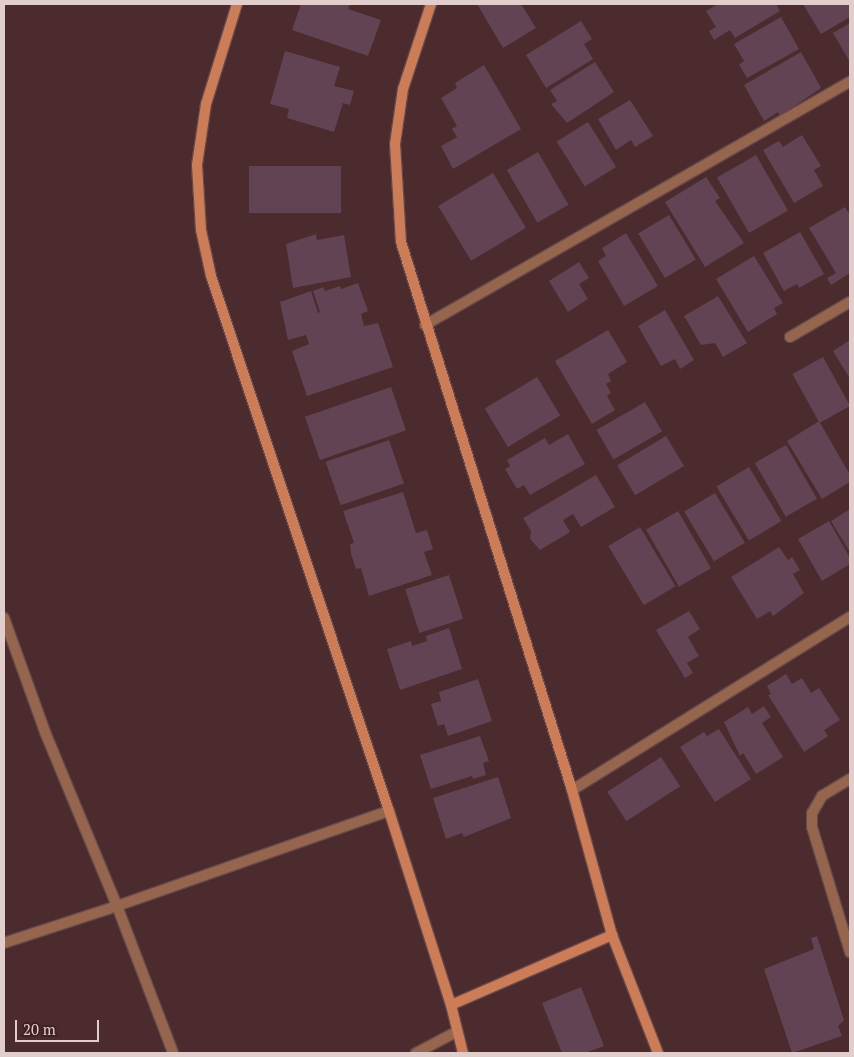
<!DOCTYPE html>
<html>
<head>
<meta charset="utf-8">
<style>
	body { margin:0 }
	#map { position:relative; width:854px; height:1057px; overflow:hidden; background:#4b2b2d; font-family:"PT Serif",serif }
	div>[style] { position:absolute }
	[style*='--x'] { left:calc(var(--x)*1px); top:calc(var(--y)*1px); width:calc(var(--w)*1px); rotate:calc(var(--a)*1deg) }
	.building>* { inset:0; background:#614353; transform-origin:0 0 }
	.roads { filter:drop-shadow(1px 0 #66484a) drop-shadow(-1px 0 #66484a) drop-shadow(0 1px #66484a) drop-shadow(0 -1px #66484a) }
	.street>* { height:10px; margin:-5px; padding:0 5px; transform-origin:5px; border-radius:5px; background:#96654d }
	.secondary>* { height:10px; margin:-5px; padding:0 5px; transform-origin:5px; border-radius:5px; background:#cc7d57 }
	span { translate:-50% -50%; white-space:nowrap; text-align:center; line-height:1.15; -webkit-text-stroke:4px #402123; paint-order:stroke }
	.frame { position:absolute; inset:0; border:5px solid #e2cdcd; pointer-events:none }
	.scale { position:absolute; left:15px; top:1020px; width:84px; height:22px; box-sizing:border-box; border:2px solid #e2cdcd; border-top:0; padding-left:6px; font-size:15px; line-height:18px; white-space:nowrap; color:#e2cdcd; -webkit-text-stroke:4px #402123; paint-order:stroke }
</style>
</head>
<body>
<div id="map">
	<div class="building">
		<i style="clip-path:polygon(301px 4px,350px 4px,348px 9px,381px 20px,368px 56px,292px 30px)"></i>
		<i style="clip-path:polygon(477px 4px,521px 4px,536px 28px,503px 48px)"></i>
		<i style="clip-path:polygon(718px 4px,776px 4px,780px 11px,735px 38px,730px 30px,714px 40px,709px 31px,716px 27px,706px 11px)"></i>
		<i style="clip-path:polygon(803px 4px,850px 4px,850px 17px,821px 34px)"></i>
		<i style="clip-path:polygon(781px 17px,799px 49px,747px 78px,739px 65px,744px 61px,734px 44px)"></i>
		<i style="clip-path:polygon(581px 21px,592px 39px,584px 44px,593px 59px,546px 88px,526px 55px)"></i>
		<i style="clip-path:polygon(850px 23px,850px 62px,833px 33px)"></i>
		<i style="clip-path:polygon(285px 51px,340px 67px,334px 86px,354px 91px,350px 105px,343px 103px,334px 132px,287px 118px,289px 109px,270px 104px)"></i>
		<i style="clip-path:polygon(801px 52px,821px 88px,780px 116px,778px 112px,764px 121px,744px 85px)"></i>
		<i style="clip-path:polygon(595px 62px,614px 92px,567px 123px,551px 104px,557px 101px,550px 90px)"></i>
		<i style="clip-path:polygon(484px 65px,521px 129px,453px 169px,441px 146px,457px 137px,452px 129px,457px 126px,441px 98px,457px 88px,455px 83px)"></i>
		<i style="clip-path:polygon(630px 100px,653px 136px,635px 147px,631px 140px,616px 150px,598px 119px)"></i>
		<i style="left:588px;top:122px;width:53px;height:37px;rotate:58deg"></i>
		<i style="clip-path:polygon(802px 135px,821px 166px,814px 170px,823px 186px,794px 203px,763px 150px,779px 141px,783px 147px)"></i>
		<i style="left:538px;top:152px;width:61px;height:36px;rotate:60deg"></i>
		<i style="left:756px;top:155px;width:64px;height:45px;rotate:60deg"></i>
		<i style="left:341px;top:166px;width:47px;height:92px;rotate:90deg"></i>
		<i style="left:493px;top:173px;width:64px;height:64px;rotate:59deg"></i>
		<i style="clip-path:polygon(706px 177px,720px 198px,715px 201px,744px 243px,705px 267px,665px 202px)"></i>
		<i style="clip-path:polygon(845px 207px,850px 215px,850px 273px,831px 285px,827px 278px,836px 273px,809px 228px)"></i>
		<i style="left:669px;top:215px;width:52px;height:36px;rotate:59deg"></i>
		<i style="clip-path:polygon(800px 232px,824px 274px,799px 288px,797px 284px,784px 291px,763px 253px)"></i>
		<i style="clip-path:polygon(626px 233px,658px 286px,624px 306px,598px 261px,606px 256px,602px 248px)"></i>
		<i style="clip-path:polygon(316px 234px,317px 240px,344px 235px,351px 277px,293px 288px,286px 244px)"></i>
		<i style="clip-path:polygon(754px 256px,783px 303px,774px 308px,777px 314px,748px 332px,716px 279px)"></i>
		<i style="clip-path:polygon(579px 262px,589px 278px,579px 284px,588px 299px,568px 312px,549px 281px)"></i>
		<i style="clip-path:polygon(358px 283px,368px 311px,361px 314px,364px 326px,378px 323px,393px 367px,307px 396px,292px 351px,309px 344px,306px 335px,288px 340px,280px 302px,311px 291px,318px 313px,320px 312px,313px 291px,323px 287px,325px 291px,340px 286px,341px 289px)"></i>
		<i style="clip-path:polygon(718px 296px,747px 343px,723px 357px,715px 343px,701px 345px,684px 316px)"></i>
		<i style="clip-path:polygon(665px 310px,694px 360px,680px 369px,675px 359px,661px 366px,638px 326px)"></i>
		<i style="clip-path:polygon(608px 330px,627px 362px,608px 374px,611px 381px,606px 384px,611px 393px,607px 396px,615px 410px,592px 424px,555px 361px)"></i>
		<i style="clip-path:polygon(850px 340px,850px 379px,833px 351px)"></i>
		<i style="left:823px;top:357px;width:56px;height:35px;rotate:61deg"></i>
		<i style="left:537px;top:377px;width:45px;height:61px;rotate:59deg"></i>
		<i style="left:391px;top:387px;width:46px;height:91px;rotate:71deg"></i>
		<i style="left:645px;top:402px;width:34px;height:56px;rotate:60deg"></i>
		<i style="clip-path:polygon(819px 421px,850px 475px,850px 482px,822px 499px,787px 441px)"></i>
		<i style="clip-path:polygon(568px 434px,585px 464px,530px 495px,524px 485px,517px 489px,505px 469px,510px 466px,507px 460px,545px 438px,549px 445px)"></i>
		<i style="left:666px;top:436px;width:35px;height:57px;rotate:59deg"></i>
		<i style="left:389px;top:440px;width:46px;height:67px;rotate:71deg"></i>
		<i style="left:786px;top:445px;width:62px;height:36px;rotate:60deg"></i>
		<i style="left:749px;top:467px;width:63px;height:38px;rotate:59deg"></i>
		<i style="clip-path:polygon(596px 475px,615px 507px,581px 527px,573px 514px,563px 520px,570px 532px,540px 550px,530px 539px,531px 531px,523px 518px)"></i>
		<i style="clip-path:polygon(403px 492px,416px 533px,427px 530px,433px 549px,424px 552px,432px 575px,369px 596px,361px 568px,356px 569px,351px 554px,350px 544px,354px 543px,343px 511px)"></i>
		<i style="left:715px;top:493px;width:58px;height:36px;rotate:59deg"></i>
		<i style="clip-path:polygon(850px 509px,850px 552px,831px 521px)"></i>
		<i style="left:678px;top:511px;width:66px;height:37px;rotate:60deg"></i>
		<i style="clip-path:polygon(829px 521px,850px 558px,850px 564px,822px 581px,798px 539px)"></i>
		<i style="left:640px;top:527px;width:69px;height:37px;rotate:59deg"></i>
		<i style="clip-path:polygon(779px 547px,788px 560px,792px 557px,800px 570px,793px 574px,804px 593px,773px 616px,770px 611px,757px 619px,731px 577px)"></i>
		<i style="left:449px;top:575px;width:46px;height:46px;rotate:72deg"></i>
		<i style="clip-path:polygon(689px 611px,700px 629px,688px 637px,699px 656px,687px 663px,693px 673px,685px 678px,656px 630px)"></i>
		<i style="clip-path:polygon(449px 628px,462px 669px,400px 690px,387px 649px,411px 641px,412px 646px,427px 641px,426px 636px)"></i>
		<i style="clip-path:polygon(786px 674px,792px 684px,802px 678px,811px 693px,819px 688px,840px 720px,824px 730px,828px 736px,804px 752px,768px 695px,771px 694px,767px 686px)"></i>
		<i style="clip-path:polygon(478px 679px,492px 721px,448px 736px,444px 724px,438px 726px,431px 704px,441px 701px,439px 692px)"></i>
		<i style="clip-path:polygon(764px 706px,771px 717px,762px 723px,783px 757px,756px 774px,743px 753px,740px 756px,724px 722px,748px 707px,752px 714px)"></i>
		<i style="clip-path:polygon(719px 729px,751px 779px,715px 802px,680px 747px,704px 732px,707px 736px)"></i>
		<i style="clip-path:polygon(480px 736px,489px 761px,483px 763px,486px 775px,473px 779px,472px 776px,431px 789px,420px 755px)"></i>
		<i style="left:661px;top:757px;width:35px;height:64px;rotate:57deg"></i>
		<i style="clip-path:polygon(498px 777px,511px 818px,464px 837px,462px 833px,446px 839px,433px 798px)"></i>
		<i style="clip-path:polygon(817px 936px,844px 1020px,838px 1026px,842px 1036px,792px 1053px,764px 969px,814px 949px,811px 938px)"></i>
		<i style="clip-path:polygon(581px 987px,604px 1046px,585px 1053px,562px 1053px,542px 1003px)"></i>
	</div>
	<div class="roads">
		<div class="street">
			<i style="--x:425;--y:325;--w:490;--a:-29.8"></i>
			<i style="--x:790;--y:337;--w:69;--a:-30.3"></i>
			<i style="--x:4;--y:618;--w:121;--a:70.2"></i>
			<i style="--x:45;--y:732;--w:188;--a:67.5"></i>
			<i style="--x:117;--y:906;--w:288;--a:-19.3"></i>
			<i style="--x:850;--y:779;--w:33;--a:149"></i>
			<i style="--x:822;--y:796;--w:20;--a:120"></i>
			<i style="--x:812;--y:813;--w:14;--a:90"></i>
			<i style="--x:812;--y:827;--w:131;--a:73.1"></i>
			<i style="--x:572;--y:790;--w:327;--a:-31.9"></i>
			<i style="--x:4;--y:943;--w:119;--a:-18.1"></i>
			<i style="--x:117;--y:906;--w:157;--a:69.1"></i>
			<i style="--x:416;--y:1053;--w:45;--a:-27.7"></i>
		</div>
		<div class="secondary">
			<i style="--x:237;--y:4;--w:105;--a:107.2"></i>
			<i style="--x:206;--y:104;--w:62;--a:98.4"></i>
			<i style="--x:197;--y:165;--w:65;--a:86.5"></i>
			<i style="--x:201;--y:230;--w:47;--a:77.7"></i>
			<i style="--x:211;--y:276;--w:564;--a:71.6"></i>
			<i style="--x:389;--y:811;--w:204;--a:72.3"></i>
			<i style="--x:451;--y:1005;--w:49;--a:76"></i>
			<i style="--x:431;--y:4;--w:89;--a:108.2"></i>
			<i style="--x:403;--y:89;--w:56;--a:98.3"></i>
			<i style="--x:395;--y:144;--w:98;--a:86.5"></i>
			<i style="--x:401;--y:242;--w:574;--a:72.67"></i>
			<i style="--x:572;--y:790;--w:150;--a:74.6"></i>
			<i style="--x:612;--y:935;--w:127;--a:68.7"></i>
			<i style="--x:451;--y:1005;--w:176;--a:-23.5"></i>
		</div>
	</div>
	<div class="frame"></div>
	<div class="scale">20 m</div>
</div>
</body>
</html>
